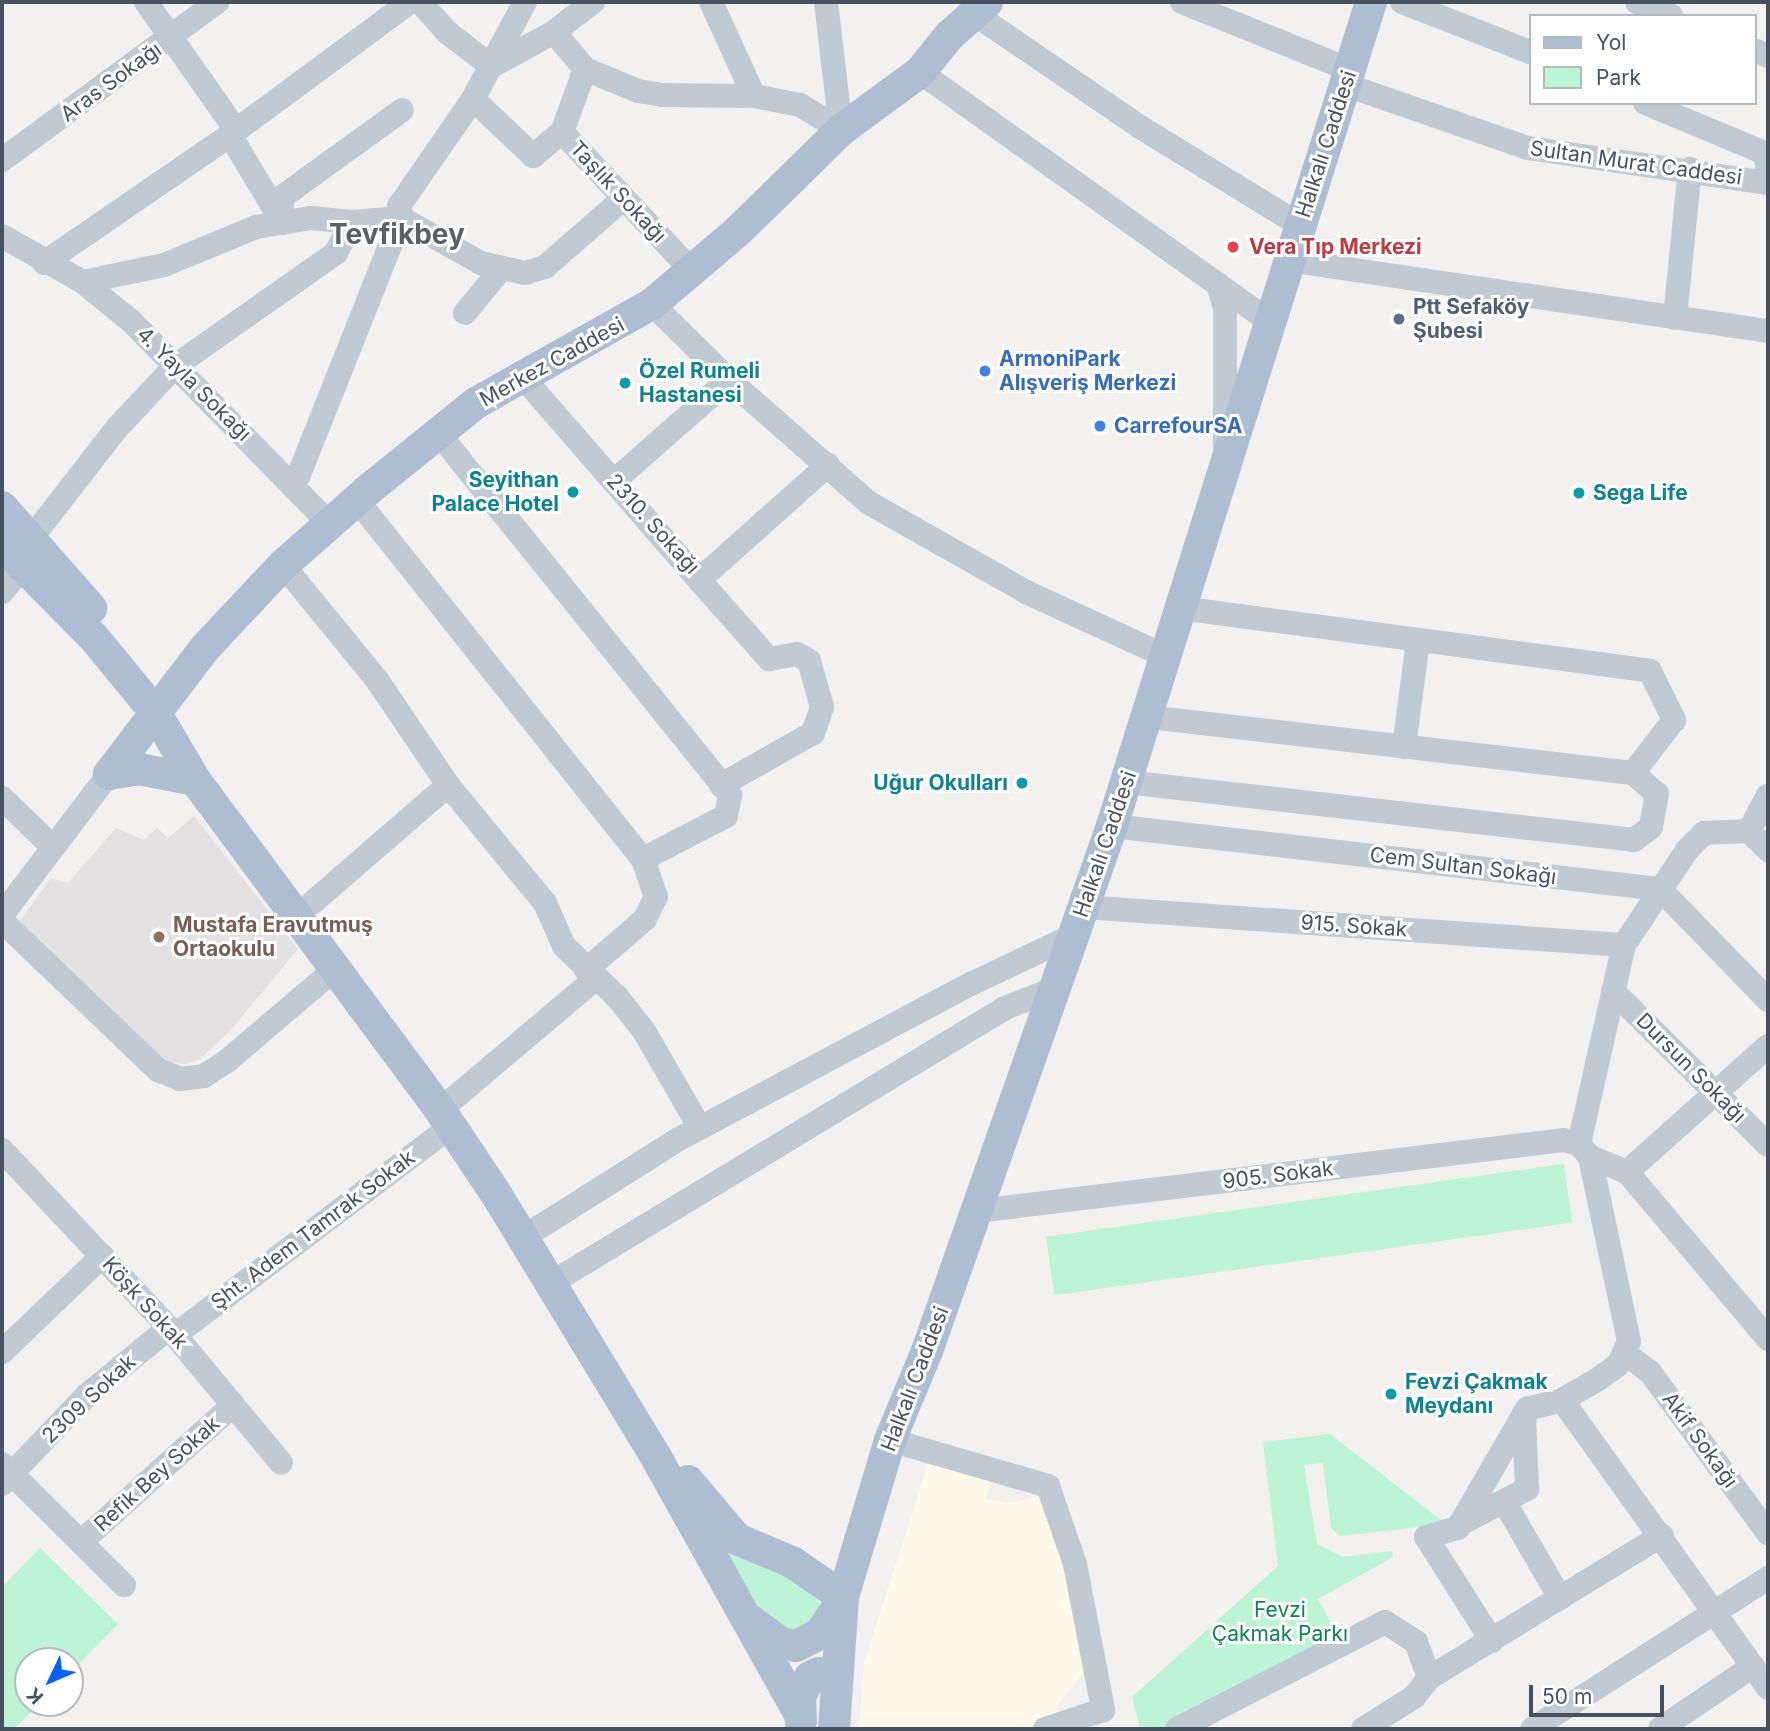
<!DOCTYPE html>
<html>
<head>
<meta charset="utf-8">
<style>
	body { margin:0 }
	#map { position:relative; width:1770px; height:1731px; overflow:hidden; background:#f3f0f0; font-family:Inter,sans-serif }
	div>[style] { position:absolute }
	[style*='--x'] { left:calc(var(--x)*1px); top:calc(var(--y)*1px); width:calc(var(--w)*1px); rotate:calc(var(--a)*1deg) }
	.commercial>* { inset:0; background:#fef9ea }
	.education>* { inset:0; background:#e4e1e2 }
	.green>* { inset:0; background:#bcf4d5; transform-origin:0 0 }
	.minor>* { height:24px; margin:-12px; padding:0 12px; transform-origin:12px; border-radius:12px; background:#c0cad3 }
	.major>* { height:32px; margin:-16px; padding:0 16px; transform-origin:16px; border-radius:16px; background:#aebed2 }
	.dots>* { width:19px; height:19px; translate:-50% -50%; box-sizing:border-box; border:4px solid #fff; border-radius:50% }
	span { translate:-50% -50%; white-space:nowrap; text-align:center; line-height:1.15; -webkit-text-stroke:6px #fff; paint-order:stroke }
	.street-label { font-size:21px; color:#465260 }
	.health-label { font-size:21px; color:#be3a42; font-weight:700 }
	.left { translate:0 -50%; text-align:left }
	.service-label { font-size:21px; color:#4e5e75; font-weight:700 }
	.shop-label { font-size:21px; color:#366cbe; font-weight:700 }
	.culture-label { font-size:21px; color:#0d838f; font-weight:700 }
	.right { translate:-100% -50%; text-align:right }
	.education-label { font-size:21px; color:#785e54; font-weight:700 }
	.park-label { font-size:21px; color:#0e8451 }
	.district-label { font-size:28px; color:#5c6066; font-weight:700 }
	.frame { position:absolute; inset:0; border:4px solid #465260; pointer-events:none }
	.legend { position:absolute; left:1529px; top:14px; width:228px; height:91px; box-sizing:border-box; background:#fff; border:2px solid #b5babf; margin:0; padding:9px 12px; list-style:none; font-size:21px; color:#465260 }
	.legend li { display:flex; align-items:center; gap:14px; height:35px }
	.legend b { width:35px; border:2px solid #b5babf }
	.north { position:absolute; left:14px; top:1647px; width:70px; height:70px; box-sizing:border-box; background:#fff; border:2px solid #b5babf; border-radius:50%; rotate:226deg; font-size:19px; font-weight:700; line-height:28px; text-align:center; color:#465260 }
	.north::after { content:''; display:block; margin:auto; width:24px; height:32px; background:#0860f6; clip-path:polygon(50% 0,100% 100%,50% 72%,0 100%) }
	.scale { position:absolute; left:1529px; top:1685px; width:135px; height:32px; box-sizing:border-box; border:4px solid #465260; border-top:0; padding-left:9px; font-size:21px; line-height:24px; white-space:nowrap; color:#465260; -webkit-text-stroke:5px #fff; paint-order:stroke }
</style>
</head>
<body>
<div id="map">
	<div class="commercial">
		<i style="clip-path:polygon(929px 1460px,990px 1478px,987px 1499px,1011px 1503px,1041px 1495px,1091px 1663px,1057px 1706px,1061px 1722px,1036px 1729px,859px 1729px,864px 1663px)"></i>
	</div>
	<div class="education">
		<i style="clip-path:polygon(194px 816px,298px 949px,229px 1032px,200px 1059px,186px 1064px,161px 1061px,16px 926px,51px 878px,68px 883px,116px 828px,144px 840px,157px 828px,168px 838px)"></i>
	</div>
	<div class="green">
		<i style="left:1564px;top:1164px;width:59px;height:523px;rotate:82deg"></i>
		<i style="clip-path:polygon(1330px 1434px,1446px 1524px,1340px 1536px,1331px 1528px,1323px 1463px,1304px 1465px,1317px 1544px,1343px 1557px,1392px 1551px,1393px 1557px,1318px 1599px,1340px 1639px,1166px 1729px,1140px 1729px,1132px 1697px,1278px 1566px,1263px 1442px)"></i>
		<i style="clip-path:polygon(715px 1535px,819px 1596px,819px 1610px,811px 1624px,792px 1631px,769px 1623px)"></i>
		<i style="clip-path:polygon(40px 1548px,118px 1624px,70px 1673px,70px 1661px,28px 1661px,28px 1703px,40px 1703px,14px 1729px,2px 1729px,2px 1587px)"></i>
	</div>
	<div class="minor">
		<i style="--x:146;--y:2;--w:156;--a:54.9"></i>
		<i style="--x:420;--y:2;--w:42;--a:47.9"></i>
		<i style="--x:448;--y:33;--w:54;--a:37.5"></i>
		<i style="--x:711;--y:2;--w:103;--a:65.4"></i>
		<i style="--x:826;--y:2;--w:129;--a:83.3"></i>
		<i style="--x:1182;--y:2;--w:181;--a:22"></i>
		<i style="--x:1402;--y:2;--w:137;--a:21.3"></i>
		<i style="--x:1637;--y:2;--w:37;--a:22"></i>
		<i style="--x:973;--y:13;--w:202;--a:34.3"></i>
		<i style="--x:1140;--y:127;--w:188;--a:31.5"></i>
		<i style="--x:554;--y:32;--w:48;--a:50"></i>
		<i style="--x:585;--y:69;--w:57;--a:22.5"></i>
		<i style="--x:638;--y:91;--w:24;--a:9"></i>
		<i style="--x:662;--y:95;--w:92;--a:0.6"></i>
		<i style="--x:754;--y:96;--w:47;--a:11.1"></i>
		<i style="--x:800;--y:105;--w:48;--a:31.4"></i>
		<i style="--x:1754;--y:50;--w:15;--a:23"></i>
		<i style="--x:492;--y:66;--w:71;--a:-28.7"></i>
		<i style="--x:554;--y:32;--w:49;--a:-37.6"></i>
		<i style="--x:920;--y:72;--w:427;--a:35.5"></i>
		<i style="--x:1346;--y:85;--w:193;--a:19.1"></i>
		<i style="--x:1528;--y:148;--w:243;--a:8.3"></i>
		<i style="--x:473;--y:99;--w:83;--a:43.5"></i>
		<i style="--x:533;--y:156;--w:38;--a:-40"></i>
		<i style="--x:1645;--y:103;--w:130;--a:22.6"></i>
		<i style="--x:1765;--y:153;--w:20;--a:81"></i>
		<i style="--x:562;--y:132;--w:187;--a:46.9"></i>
		<i style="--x:562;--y:132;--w:67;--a:-69.9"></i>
		<i style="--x:230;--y:135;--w:101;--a:59.1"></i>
		<i style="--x:2;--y:160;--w:267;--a:-36.3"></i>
		<i style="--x:401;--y:218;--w:92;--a:29.4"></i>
		<i style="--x:481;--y:263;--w:45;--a:12.8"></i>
		<i style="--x:525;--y:273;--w:21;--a:-17"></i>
		<i style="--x:545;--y:267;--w:103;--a:-41.1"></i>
		<i style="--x:282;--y:223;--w:26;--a:-90"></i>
		<i style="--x:282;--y:197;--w:148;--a:-35.9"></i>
		<i style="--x:2;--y:236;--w:93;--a:29.6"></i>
		<i style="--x:83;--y:282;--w:62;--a:39.1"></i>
		<i style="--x:131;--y:321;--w:284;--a:45.6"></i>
		<i style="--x:1287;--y:260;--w:486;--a:8.4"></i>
		<i style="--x:44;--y:263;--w:226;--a:-34.5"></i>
		<i style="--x:230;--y:135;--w:224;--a:-36.5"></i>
		<i style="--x:83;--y:282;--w:83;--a:-11.9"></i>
		<i style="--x:164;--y:265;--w:100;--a:-22.4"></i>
		<i style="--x:256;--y:227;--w:56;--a:-9.3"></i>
		<i style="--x:311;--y:218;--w:41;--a:5.6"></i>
		<i style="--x:352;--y:222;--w:49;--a:-4.7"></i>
		<i style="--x:1218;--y:284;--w:25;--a:74"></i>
		<i style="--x:1225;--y:308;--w:140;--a:90"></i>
		<i style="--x:652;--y:304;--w:108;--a:44.6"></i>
		<i style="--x:729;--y:380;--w:186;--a:41.3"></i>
		<i style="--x:869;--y:503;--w:180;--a:29.5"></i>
		<i style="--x:1026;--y:592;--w:153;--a:24.7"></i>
		<i style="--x:465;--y:313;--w:58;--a:-50.6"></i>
		<i style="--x:1675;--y:318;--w:150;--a:-84.3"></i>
		<i style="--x:521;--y:375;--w:271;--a:49"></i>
		<i style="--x:699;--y:580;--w:173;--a:-41.7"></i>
		<i style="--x:439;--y:434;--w:464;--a:51.1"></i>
		<i style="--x:730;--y:795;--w:21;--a:101"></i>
		<i style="--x:726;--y:816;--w:93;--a:152.6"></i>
		<i style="--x:614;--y:481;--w:153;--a:-41.3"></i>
		<i style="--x:294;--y:487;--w:289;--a:-68.3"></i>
		<i style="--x:401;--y:218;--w:12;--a:-99"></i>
		<i style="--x:399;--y:206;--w:130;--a:-55.3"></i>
		<i style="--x:473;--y:99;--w:110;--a:-61.8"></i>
		<i style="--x:357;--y:500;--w:459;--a:51.5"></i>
		<i style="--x:643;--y:859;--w:40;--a:71.1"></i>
		<i style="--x:656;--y:897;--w:25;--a:117"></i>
		<i style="--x:645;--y:919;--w:78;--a:139.2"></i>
		<i style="--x:30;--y:540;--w:142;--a:-52.2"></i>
		<i style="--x:117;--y:428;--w:85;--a:-46.9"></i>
		<i style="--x:175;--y:366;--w:197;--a:-35.1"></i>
		<i style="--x:336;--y:253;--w:35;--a:-63"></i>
		<i style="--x:283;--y:565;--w:149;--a:50.7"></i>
		<i style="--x:377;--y:680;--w:127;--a:55.9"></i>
		<i style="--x:448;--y:785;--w:153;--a:50.6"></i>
		<i style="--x:545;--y:903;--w:47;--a:66.2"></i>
		<i style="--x:564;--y:946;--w:75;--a:43.9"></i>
		<i style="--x:618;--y:998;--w:42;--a:51.8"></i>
		<i style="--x:644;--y:1031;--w:112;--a:60"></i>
		<i style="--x:699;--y:580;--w:106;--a:48.5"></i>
		<i style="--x:769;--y:659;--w:28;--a:-10"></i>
		<i style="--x:797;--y:654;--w:14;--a:30"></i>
		<i style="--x:809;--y:661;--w:48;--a:74.2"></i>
		<i style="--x:822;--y:707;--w:28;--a:109"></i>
		<i style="--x:813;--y:733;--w:106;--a:150.5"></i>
		<i style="--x:2;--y:592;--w:31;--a:-50"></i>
		<i style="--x:1180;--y:608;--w:474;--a:7.6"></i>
		<i style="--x:1650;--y:671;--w:55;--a:63.9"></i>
		<i style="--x:1674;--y:720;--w:67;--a:127.7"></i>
		<i style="--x:1404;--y:747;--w:108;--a:-82.5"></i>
		<i style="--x:1126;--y:782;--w:511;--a:6.51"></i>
		<i style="--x:1634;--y:840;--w:21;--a:-37"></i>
		<i style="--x:1651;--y:827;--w:34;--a:-80"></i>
		<i style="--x:1657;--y:794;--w:32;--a:-139"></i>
		<i style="--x:1633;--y:773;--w:489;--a:-173.4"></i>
		<i style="--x:2;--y:798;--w:71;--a:43.9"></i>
		<i style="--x:1112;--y:826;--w:552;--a:6.56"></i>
		<i style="--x:1660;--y:889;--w:155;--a:45.8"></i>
		<i style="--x:1749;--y:831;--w:40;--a:-62"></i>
		<i style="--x:312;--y:903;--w:180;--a:-40.9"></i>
		<i style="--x:1084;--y:907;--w:541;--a:4.03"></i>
		<i style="--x:2;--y:915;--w:177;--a:-52.8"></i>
		<i style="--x:2;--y:921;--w:216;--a:43.7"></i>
		<i style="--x:158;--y:1070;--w:24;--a:22"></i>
		<i style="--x:180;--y:1079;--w:24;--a:-7"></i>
		<i style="--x:204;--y:1076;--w:27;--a:-33"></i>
		<i style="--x:227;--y:1061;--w:142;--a:-40.4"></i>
		<i style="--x:1613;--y:991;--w:218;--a:44.8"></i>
		<i style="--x:440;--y:1110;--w:204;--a:-40.2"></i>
		<i style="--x:1579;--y:1144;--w:204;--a:-77.3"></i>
		<i style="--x:1624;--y:945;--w:114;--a:-56.4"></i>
		<i style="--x:1687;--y:850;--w:24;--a:-45"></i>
		<i style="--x:1704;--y:833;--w:45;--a:-2.5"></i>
		<i style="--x:1749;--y:831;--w:27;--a:45"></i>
		<i style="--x:2;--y:1150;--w:244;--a:46.8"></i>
		<i style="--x:169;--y:1328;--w:175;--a:50.3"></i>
		<i style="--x:1590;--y:1157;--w:40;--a:22"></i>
		<i style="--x:1627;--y:1172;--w:219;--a:49.8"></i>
		<i style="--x:1627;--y:1172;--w:189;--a:-41.8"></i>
		<i style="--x:977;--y:1211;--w:591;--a:-6.9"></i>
		<i style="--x:1564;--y:1140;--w:16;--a:15"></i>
		<i style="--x:538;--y:1228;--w:167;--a:-32.3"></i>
		<i style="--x:679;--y:1139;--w:333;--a:-28"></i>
		<i style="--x:973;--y:983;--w:112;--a:-25.4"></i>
		<i style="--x:566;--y:1274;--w:513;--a:-31.21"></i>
		<i style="--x:1005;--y:1008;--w:53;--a:-21.2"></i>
		<i style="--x:175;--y:1335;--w:346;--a:-37.1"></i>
		<i style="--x:2;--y:1352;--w:139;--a:-43.8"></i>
		<i style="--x:1626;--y:1354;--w:30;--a:37"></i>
		<i style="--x:1650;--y:1372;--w:200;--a:53.8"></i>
		<i style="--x:1562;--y:1400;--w:354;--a:54.4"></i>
		<i style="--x:890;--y:1440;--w:165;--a:16.2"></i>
		<i style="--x:1048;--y:1486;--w:83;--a:70.9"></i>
		<i style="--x:1075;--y:1564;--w:149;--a:79.1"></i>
		<i style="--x:1103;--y:1710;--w:61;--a:161.9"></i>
		<i style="--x:2;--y:1464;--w:172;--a:44.8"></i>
		<i style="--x:2;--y:1484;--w:123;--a:-46.3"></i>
		<i style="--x:87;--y:1395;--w:106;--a:-39.3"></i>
		<i style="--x:1505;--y:1503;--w:110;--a:59.9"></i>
		<i style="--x:1460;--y:1524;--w:76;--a:-27.6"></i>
		<i style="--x:1527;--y:1489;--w:76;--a:-92.3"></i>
		<i style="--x:81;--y:1542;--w:205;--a:-42"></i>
		<i style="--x:1492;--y:1641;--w:123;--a:-122.4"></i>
		<i style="--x:1426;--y:1537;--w:33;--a:-16"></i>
		<i style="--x:1458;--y:1528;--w:138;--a:-59.9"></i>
		<i style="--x:1527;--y:1409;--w:36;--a:-14"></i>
		<i style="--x:1562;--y:1400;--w:40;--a:-29.7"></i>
		<i style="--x:1597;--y:1380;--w:26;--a:-36"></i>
		<i style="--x:1618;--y:1365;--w:26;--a:-65"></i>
		<i style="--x:1629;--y:1341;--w:188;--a:-102"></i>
		<i style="--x:1590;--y:1157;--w:17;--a:-130"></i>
		<i style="--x:1429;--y:1678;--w:273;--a:-31.5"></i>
		<i style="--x:1177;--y:1729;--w:234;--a:-27.2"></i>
		<i style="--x:1385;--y:1622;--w:37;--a:33"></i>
		<i style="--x:1416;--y:1642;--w:38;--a:70"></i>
		<i style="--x:1429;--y:1678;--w:24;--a:128"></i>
		<i style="--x:1414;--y:1697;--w:60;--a:147.9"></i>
		<i style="--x:1532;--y:1729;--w:280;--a:-32.6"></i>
		<i style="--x:1660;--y:1729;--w:112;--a:-34.1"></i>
	</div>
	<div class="major">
		<i style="--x:2;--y:507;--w:135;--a:48.6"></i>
		<i style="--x:2;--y:545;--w:132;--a:45.3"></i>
		<i style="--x:95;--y:639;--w:94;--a:50.6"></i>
		<i style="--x:155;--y:712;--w:79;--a:59.5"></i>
		<i style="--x:195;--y:780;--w:411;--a:53.4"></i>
		<i style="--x:440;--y:1110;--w:105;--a:56.3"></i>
		<i style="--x:498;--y:1197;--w:304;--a:58.7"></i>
		<i style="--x:656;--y:1457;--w:295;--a:60.8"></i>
		<i style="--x:109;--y:774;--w:158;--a:-52.7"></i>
		<i style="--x:205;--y:648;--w:114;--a:-46.8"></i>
		<i style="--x:283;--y:565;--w:113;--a:-41.4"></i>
		<i style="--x:368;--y:490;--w:139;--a:-38.9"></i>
		<i style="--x:476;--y:403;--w:202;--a:-29.4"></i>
		<i style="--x:652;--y:304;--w:113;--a:-40.3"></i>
		<i style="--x:738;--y:231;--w:144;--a:-44.4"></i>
		<i style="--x:841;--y:130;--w:98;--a:-36.3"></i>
		<i style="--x:920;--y:72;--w:46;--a:-51.1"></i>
		<i style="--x:949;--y:36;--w:51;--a:-41.8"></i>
		<i style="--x:109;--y:774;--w:30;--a:-9"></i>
		<i style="--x:139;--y:769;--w:57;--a:11.1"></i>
		<i style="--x:688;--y:1481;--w:76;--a:49.8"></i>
		<i style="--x:737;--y:1539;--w:60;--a:22.7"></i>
		<i style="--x:792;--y:1562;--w:62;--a:34.5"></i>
		<i style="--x:750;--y:1620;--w:38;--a:37"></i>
		<i style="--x:780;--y:1643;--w:16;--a:11"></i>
		<i style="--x:796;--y:1646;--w:27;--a:-27"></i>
		<i style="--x:820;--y:1634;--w:38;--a:-57"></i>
		<i style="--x:801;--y:1722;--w:26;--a:-92"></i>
		<i style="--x:800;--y:1696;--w:21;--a:-62"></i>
		<i style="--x:810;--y:1677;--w:10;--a:-24"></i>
		<i style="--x:819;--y:1673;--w:21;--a:31"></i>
		<i style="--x:834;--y:1729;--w:132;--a:-86.1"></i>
		<i style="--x:843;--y:1597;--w:164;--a:-73.3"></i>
		<i style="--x:890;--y:1440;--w:96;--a:-67.4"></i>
		<i style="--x:927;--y:1351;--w:557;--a:-70.59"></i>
		<i style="--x:1112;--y:826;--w:864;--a:-72.55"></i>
	</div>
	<div class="dots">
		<i style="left:1233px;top:247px;background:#e0444e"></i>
		<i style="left:1399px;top:319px;background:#5c6f8a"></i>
		<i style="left:985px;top:371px;background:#3f7fe0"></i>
		<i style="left:625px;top:383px;background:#0f9aa8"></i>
		<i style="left:1100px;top:426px;background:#3f7fe0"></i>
		<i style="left:573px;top:492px;background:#0f9aa8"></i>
		<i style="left:1579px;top:493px;background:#0f9aa8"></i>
		<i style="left:1022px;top:783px;background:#0f9aa8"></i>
		<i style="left:159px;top:937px;background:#8d6e63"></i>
		<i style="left:1391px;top:1394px;background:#0f9aa8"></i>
	</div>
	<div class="street-label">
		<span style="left:111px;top:82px;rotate:-36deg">Aras Sokağı</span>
		<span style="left:1326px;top:144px;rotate:-72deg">Halkalı Caddesi</span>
		<span style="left:1636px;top:163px;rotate:8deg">Sultan Murat Caddesi</span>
		<span style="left:618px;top:192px;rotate:47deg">Taşlık Sokağı</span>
		<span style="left:552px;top:362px;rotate:-29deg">Merkez Caddesi</span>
		<span style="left:194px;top:384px;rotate:45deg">4. Yayla Sokağı</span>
		<span style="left:653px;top:524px;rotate:48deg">2310. Sokağı</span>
		<span style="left:1105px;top:844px;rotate:-71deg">Halkalı Caddesi</span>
		<span style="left:1463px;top:866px;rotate:7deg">Cem Sultan Sokağı</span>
		<span style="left:1354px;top:926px;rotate:4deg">915. Sokak</span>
		<span style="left:1691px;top:1068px;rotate:45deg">Dursun Sokağı</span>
		<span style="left:1278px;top:1175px;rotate:-7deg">905. Sokak</span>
		<span style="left:313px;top:1230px;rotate:-37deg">Şht. Adem Tamrak Sokak</span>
		<span style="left:145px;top:1303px;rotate:48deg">Köşk Sokak</span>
		<span style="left:915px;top:1379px;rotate:-69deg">Halkalı Caddesi</span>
		<span style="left:89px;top:1399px;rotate:-43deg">2309 Sokak</span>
		<span style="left:1700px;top:1440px;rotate:54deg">Akif Sokağı</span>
		<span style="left:157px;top:1474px;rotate:-42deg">Refik Bey Sokak</span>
	</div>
	<div class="health-label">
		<span class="left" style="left:1249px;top:247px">Vera Tıp Merkezi</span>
	</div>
	<div class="service-label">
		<span class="left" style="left:1413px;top:319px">Ptt Sefaköy<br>Şubesi</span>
	</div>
	<div class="shop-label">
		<span class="left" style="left:999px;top:371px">ArmoniPark<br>Alışveriş Merkezi</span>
		<span class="left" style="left:1114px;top:426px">CarrefourSA</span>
	</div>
	<div class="culture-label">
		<span class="left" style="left:639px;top:383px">Özel Rumeli<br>Hastanesi</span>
		<span class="right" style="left:559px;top:492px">Seyithan<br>Palace Hotel</span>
		<span class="left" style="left:1593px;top:493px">Sega Life</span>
		<span class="right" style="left:1008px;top:783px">Uğur Okulları</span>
		<span class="left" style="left:1405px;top:1394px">Fevzi Çakmak<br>Meydanı</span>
	</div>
	<div class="education-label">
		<span class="left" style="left:173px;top:937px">Mustafa Eravutmuş<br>Ortaokulu</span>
	</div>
	<div class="park-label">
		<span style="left:1280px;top:1622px">Fevzi<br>Çakmak Parkı</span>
	</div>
	<div class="district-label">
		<span style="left:397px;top:234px">Tevfikbey</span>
	</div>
	<div class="frame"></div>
	<ul class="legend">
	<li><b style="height:9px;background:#aebed2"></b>Yol</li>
	<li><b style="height:19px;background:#bcf4d5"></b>Park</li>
	</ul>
	<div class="north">K</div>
	<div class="scale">50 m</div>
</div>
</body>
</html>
